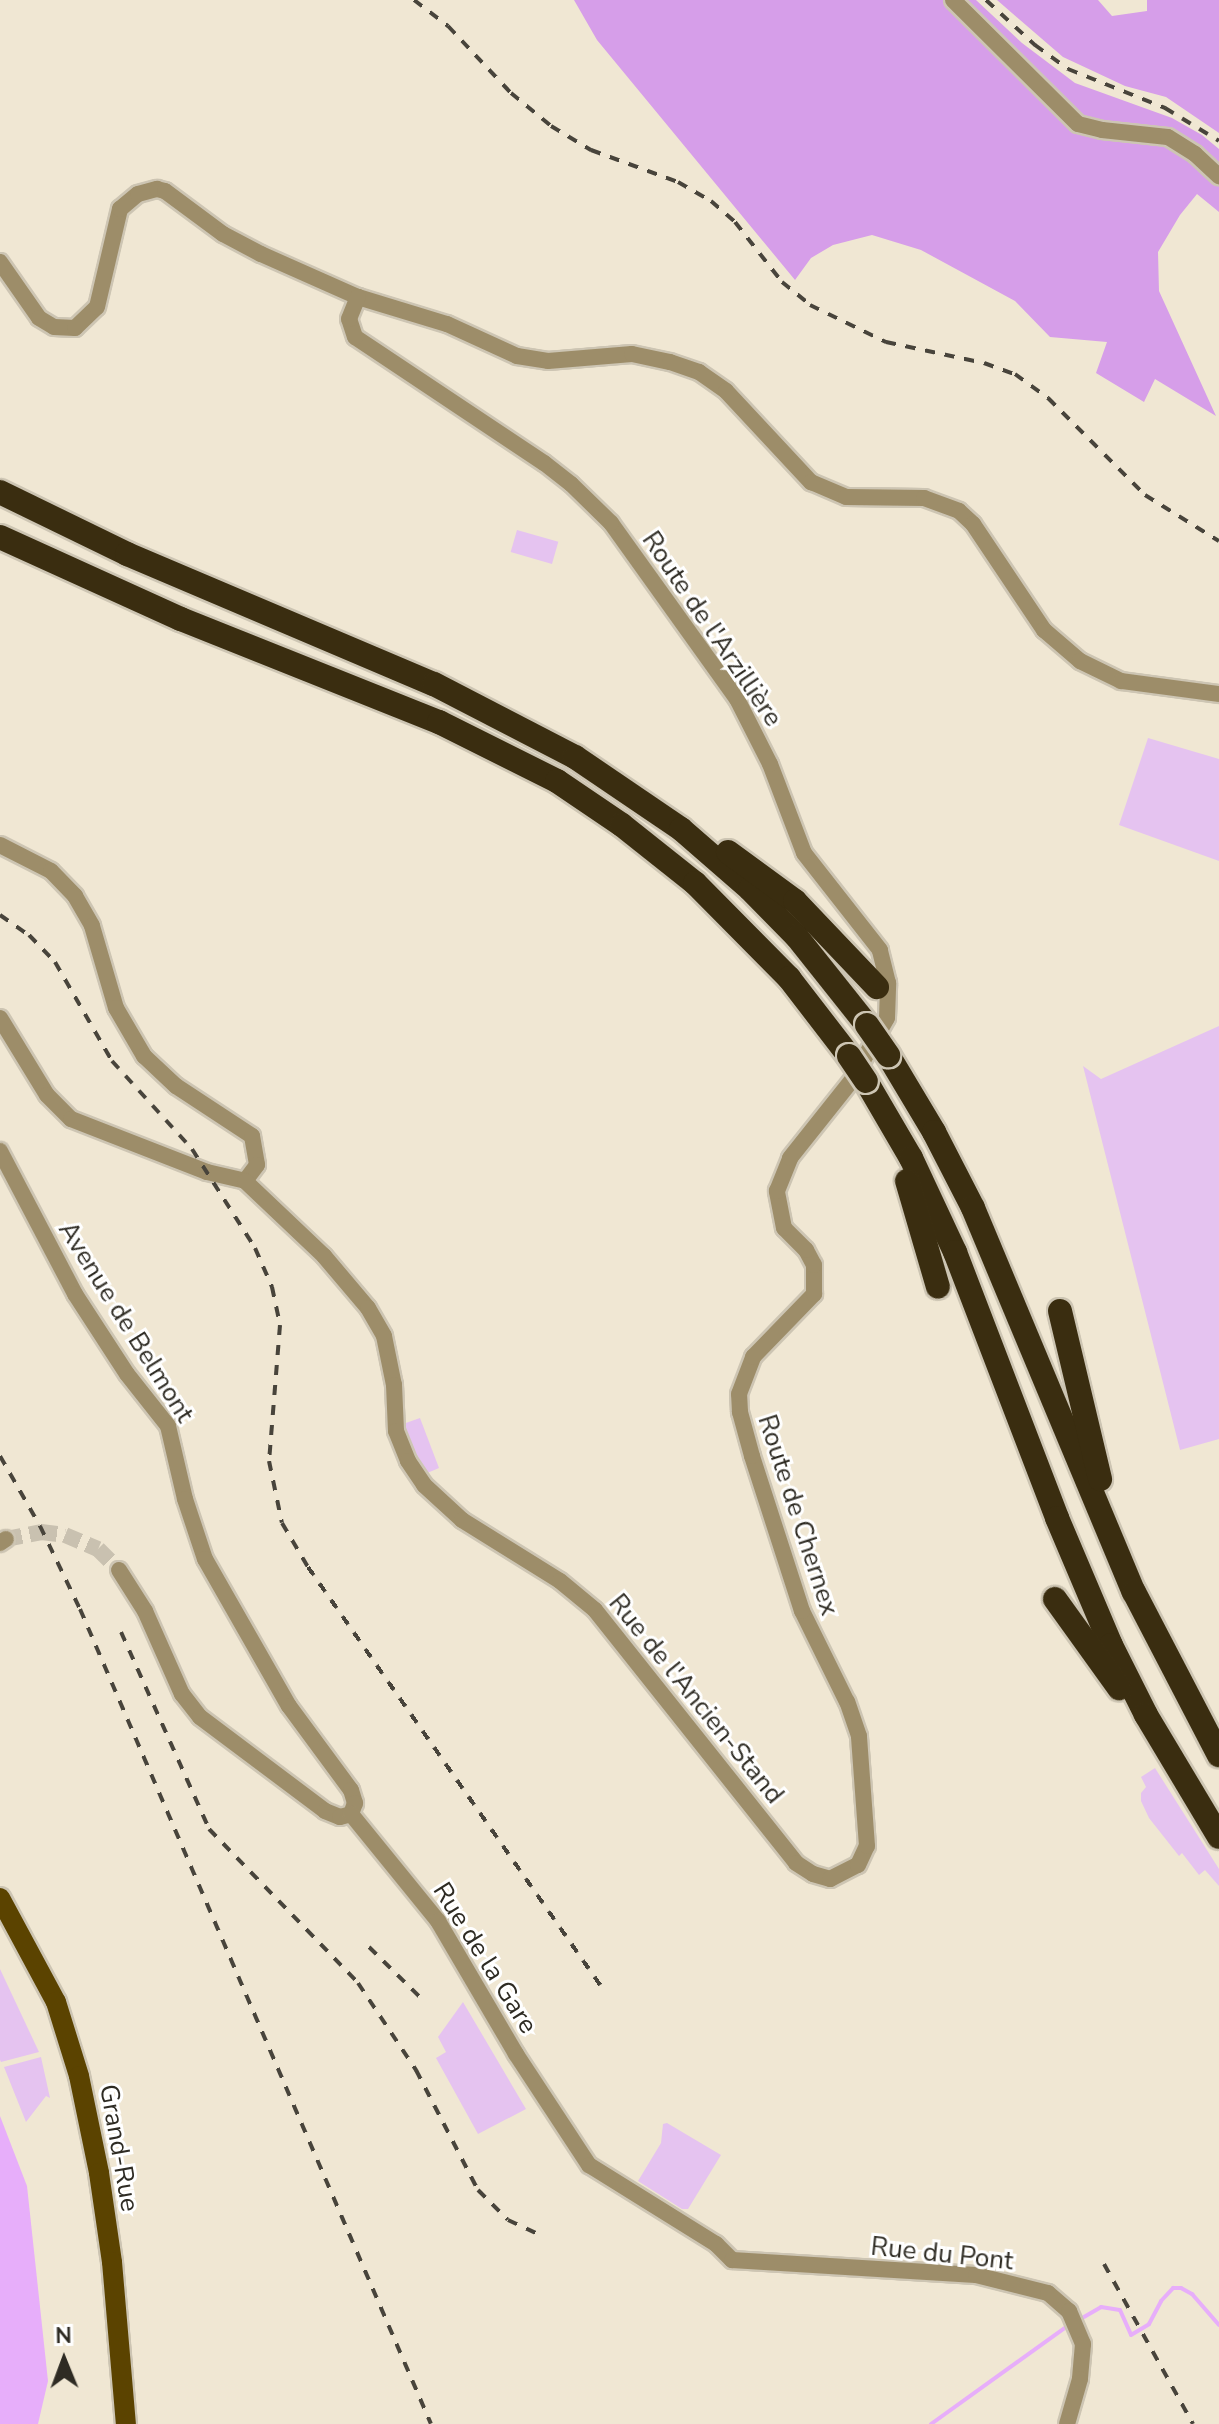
<!DOCTYPE html>
<html>
<head>
<meta charset="utf-8">
<style>
	body { margin:0 }
	#map { position:relative; width:1219px; height:2424px; overflow:hidden; background:#f0e7d3; font-family:"Nunito Sans",sans-serif }
	div>[style] { position:absolute }
	[style*='--x'] { left:calc(var(--x)*1px); top:calc(var(--y)*1px); width:calc(var(--w)*1px); rotate:calc(var(--a)*1deg) }
	.green>* { inset:0; background:#e5c3f0; transform-origin:0 0 }
	.forest>* { inset:0; background:#d69ee9 }
	.water>* { inset:0; background:#e7aefa }
	.stream>* { height:4px; margin:-2px; padding:0 2px; transform-origin:2px; border-radius:2px; background:#e7aefa }
	.tertiary-tunnel>* { height:16px; margin-top:-8px; transform-origin:0; background:repeating-linear-gradient(90deg,#c9c1b0 0 16px,transparent 0 24px) }
	.roads { filter:drop-shadow(2px 0 #cdc5b3) drop-shadow(-2px 0 #cdc5b3) drop-shadow(0 2px #cdc5b3) drop-shadow(0 -2px #cdc5b3) }
	.tertiary>* { height:16px; margin:-8px; padding:0 8px; transform-origin:8px; border-radius:8px; background:#9d8d69 }
	.primary>* { height:20px; margin:-10px; padding:0 10px; transform-origin:10px; border-radius:10px; background:#5b4300 }
	.motorway>* { height:24px; margin:-12px; padding:0 12px; transform-origin:12px; border-radius:12px; background:#3a2d10 }
	.rail>* { height:4px; margin-top:-2px; transform-origin:0; background:repeating-linear-gradient(90deg,#48443b 0 10px,transparent 0 20px) }
	.bridges { filter:drop-shadow(2px 0 #cdc5b3) drop-shadow(-2px 0 #cdc5b3) drop-shadow(0 2px #cdc5b3) drop-shadow(0 -2px #cdc5b3) }
	.motorway-bridge>* { height:24px; margin:-12px; padding:0 12px; transform-origin:12px; border-radius:12px; background:#3a2d10 }
	span { translate:-50% -50%; white-space:nowrap; text-align:center; line-height:1.15; -webkit-text-stroke:6px #fff; paint-order:stroke }
	.street-label { font-size:26px; color:#2e2b23 }
	.north { position:absolute; left:24px; top:2320px; width:80px; height:80px; -webkit-text-stroke:6px #fff; paint-order:stroke; rotate:359deg; font-size:22px; font-weight:700; line-height:32px; text-align:center; color:#2e2b23 }
	.north::after { content:''; display:block; margin:auto; width:28px; height:36px; background:#2e2b23; clip-path:polygon(50% 0,100% 100%,50% 72%,0 100%) }
</style>
</head>
<body>
<div id="map">
	<div class="green">
		<i style="left:517px;top:530px;width:43px;height:23px;rotate:16deg"></i>
		<i style="clip-path:polygon(1148px 738px,1219px 759px,1219px 861px,1119px 825px)"></i>
		<i style="clip-path:polygon(1219px 1026px,1219px 1439px,1180px 1450px,1083px 1066px,1101px 1079px)"></i>
		<i style="clip-path:polygon(420px 1418px,439px 1468px,425px 1474px,403px 1424px)"></i>
		<i style="clip-path:polygon(1155px 1768px,1219px 1869px,1219px 1886px,1205px 1870px,1199px 1875px,1182px 1853px,1179px 1856px,1149px 1818px,1141px 1801px,1141px 1793px,1146px 1787px,1141px 1777px)"></i>
		<i style="clip-path:polygon(0 1969px,39px 2052px,1px 2062px,0 2060px)"></i>
		<i style="clip-path:polygon(463px 2002px,526px 2109px,478px 2134px,436px 2058px,446px 2052px,438px 2037px)"></i>
		<i style="clip-path:polygon(41px 2057px,50px 2098px,46px 2096px,26px 2122px,4px 2067px)"></i>
		<i style="clip-path:polygon(667px 2123px,721px 2155px,688px 2209px,682px 2209px,638px 2181px,661px 2143px,663px 2124px)"></i>
	</div>
	<div class="forest">
		<i style="clip-path:polygon(574px 0,976px 0,1022px 43px,1075px 83px,1172px 118px,1202px 135px,1219px 149px,1219px 212px,1197px 194px,1180px 215px,1158px 252px,1159px 291px,1216px 416px,1155px 379px,1144px 402px,1096px 373px,1107px 342px,1050px 337px,1015px 301px,921px 250px,872px 235px,833px 245px,811px 258px,795px 280px,597px 40px)"></i>
		<i style="clip-path:polygon(997px 0,1098px 0,1112px 16px,1147px 11px,1147px 0,1219px 0,1219px 133px,1166px 97px,1125px 86px,1063px 57px)"></i>
	</div>
	<div class="water">
		<i style="clip-path:polygon(0 2116px,27px 2186px,48px 2381px,38px 2424px,0 2424px)"></i>
	</div>
	<div class="stream">
		<i style="--x:1077;--y:2321;--w:28;--a:-30"></i>
		<i style="--x:1101;--y:2307;--w:19;--a:9"></i>
		<i style="--x:1120;--y:2310;--w:27;--a:66"></i>
		<i style="--x:1131;--y:2335;--w:21;--a:-31"></i>
		<i style="--x:1149;--y:2324;--w:26;--a:-62"></i>
		<i style="--x:1161;--y:2301;--w:18;--a:-47"></i>
		<i style="--x:1173;--y:2288;--w:8;--a:0"></i>
		<i style="--x:1181;--y:2288;--w:13;--a:29"></i>
		<i style="--x:1192;--y:2294;--w:41;--a:48.9"></i>
		<i style="--x:931;--y:2424;--w:170;--a:-35.7"></i>
	</div>
	<div class="tertiary-tunnel">
		<i style="--x:6;--y:1539;--w:36;--a:-11"></i>
		<i style="--x:41;--y:1532;--w:24;--a:7"></i>
		<i style="--x:65;--y:1535;--w:36;--a:23"></i>
		<i style="--x:98;--y:1549;--w:30;--a:45"></i>
	</div>
	<div class="roads">
		<div class="tertiary">
			<i style="--x:953;--y:0;--w:176;--a:44.8"></i>
			<i style="--x:1078;--y:124;--w:25;--a:14"></i>
			<i style="--x:1102;--y:130;--w:66;--a:6.1"></i>
			<i style="--x:1168;--y:137;--w:32;--a:32"></i>
			<i style="--x:1195;--y:154;--w:33;--a:43"></i>
			<i style="--x:0;--y:262;--w:68;--a:55.1"></i>
			<i style="--x:39;--y:318;--w:17;--a:31"></i>
			<i style="--x:54;--y:327;--w:21;--a:3"></i>
			<i style="--x:75;--y:328;--w:30;--a:-44"></i>
			<i style="--x:97;--y:307;--w:101;--a:-76.8"></i>
			<i style="--x:120;--y:209;--w:23;--a:-40"></i>
			<i style="--x:138;--y:194;--w:20;--a:-15"></i>
			<i style="--x:157;--y:189;--w:8;--a:14"></i>
			<i style="--x:165;--y:191;--w:72;--a:36.6"></i>
			<i style="--x:223;--y:234;--w:43;--a:27.8"></i>
			<i style="--x:261;--y:254;--w:106;--a:23.9"></i>
			<i style="--x:358;--y:297;--w:93;--a:16.9"></i>
			<i style="--x:447;--y:324;--w:77;--a:24.6"></i>
			<i style="--x:517;--y:356;--w:31;--a:9"></i>
			<i style="--x:548;--y:361;--w:84;--a:-4.8"></i>
			<i style="--x:632;--y:354;--w:39;--a:12"></i>
			<i style="--x:670;--y:362;--w:31;--a:19"></i>
			<i style="--x:699;--y:372;--w:33;--a:35"></i>
			<i style="--x:726;--y:391;--w:125;--a:47"></i>
			<i style="--x:811;--y:482;--w:38;--a:23"></i>
			<i style="--x:846;--y:497;--w:78;--a:0.7"></i>
			<i style="--x:924;--y:498;--w:37;--a:20"></i>
			<i style="--x:959;--y:511;--w:19;--a:43"></i>
			<i style="--x:973;--y:524;--w:128;--a:56.2"></i>
			<i style="--x:1044;--y:630;--w:48;--a:40.7"></i>
			<i style="--x:1080;--y:661;--w:46;--a:26"></i>
			<i style="--x:1121;--y:681;--w:99;--a:7.6"></i>
			<i style="--x:0;--y:845;--w:57;--a:27"></i>
			<i style="--x:51;--y:871;--w:35;--a:46"></i>
			<i style="--x:75;--y:896;--w:34;--a:60"></i>
			<i style="--x:92;--y:926;--w:85;--a:73.7"></i>
			<i style="--x:116;--y:1008;--w:56;--a:59.7"></i>
			<i style="--x:144;--y:1056;--w:44;--a:43.2"></i>
			<i style="--x:176;--y:1086;--w:91;--a:33.3"></i>
			<i style="--x:252;--y:1136;--w:29;--a:80"></i>
			<i style="--x:257;--y:1165;--w:20;--a:127"></i>
			<i style="--x:0;--y:1018;--w:90;--a:58.6"></i>
			<i style="--x:47;--y:1095;--w:34;--a:45"></i>
			<i style="--x:71;--y:1119;--w:146;--a:21.3"></i>
			<i style="--x:207;--y:1172;--w:39;--a:13"></i>
			<i style="--x:245;--y:1181;--w:109;--a:43.5"></i>
			<i style="--x:324;--y:1256;--w:68;--a:49.8"></i>
			<i style="--x:368;--y:1308;--w:32;--a:60"></i>
			<i style="--x:384;--y:1336;--w:50;--a:78.5"></i>
			<i style="--x:394;--y:1385;--w:46;--a:87.5"></i>
			<i style="--x:396;--y:1431;--w:32;--a:68"></i>
			<i style="--x:408;--y:1461;--w:29;--a:56"></i>
			<i style="--x:424;--y:1485;--w:52;--a:42.6"></i>
			<i style="--x:462;--y:1520;--w:115;--a:31.9"></i>
			<i style="--x:560;--y:1581;--w:45;--a:39.6"></i>
			<i style="--x:595;--y:1610;--w:323;--a:51.5"></i>
			<i style="--x:796;--y:1863;--w:20;--a:33"></i>
			<i style="--x:813;--y:1874;--w:18;--a:16"></i>
			<i style="--x:830;--y:1879;--w:31;--a:-27"></i>
			<i style="--x:858;--y:1865;--w:21;--a:-65"></i>
			<i style="--x:867;--y:1846;--w:110;--a:-94.2"></i>
			<i style="--x:859;--y:1736;--w:36;--a:-109"></i>
			<i style="--x:847;--y:1702;--w:102;--a:-116.3"></i>
			<i style="--x:802;--y:1611;--w:163;--a:-107.9"></i>
			<i style="--x:752;--y:1456;--w:46;--a:-105.3"></i>
			<i style="--x:740;--y:1412;--w:18;--a:-93"></i>
			<i style="--x:739;--y:1394;--w:40;--a:-69"></i>
			<i style="--x:753;--y:1357;--w:88;--a:-45.9"></i>
			<i style="--x:814;--y:1294;--w:29;--a:-90"></i>
			<i style="--x:814;--y:1265;--w:17;--a:-118"></i>
			<i style="--x:806;--y:1250;--w:31;--a:-135"></i>
			<i style="--x:784;--y:1228;--w:38;--a:-101"></i>
			<i style="--x:777;--y:1191;--w:35;--a:-68"></i>
			<i style="--x:790;--y:1158;--w:100;--a:-51.5"></i>
			<i style="--x:852;--y:1080;--w:71;--a:-60.6"></i>
			<i style="--x:887;--y:1018;--w:35;--a:-88"></i>
			<i style="--x:888;--y:983;--w:34;--a:-104"></i>
			<i style="--x:880;--y:950;--w:123;--a:-128.1"></i>
			<i style="--x:804;--y:853;--w:95;--a:-110.9"></i>
			<i style="--x:770;--y:764;--w:73;--a:-116.9"></i>
			<i style="--x:737;--y:699;--w:216;--a:-125.6"></i>
			<i style="--x:611;--y:523;--w:56;--a:-135.7"></i>
			<i style="--x:571;--y:484;--w:34;--a:-142"></i>
			<i style="--x:544;--y:463;--w:227;--a:-146.3"></i>
			<i style="--x:355;--y:337;--w:19;--a:-108"></i>
			<i style="--x:349;--y:319;--w:24;--a:-68"></i>
			<i style="--x:0;--y:1151;--w:161;--a:62.3"></i>
			<i style="--x:75;--y:1294;--w:95;--a:57"></i>
			<i style="--x:127;--y:1374;--w:66;--a:51.7"></i>
			<i style="--x:168;--y:1426;--w:75;--a:76.9"></i>
			<i style="--x:185;--y:1499;--w:63;--a:71.6"></i>
			<i style="--x:205;--y:1559;--w:169;--a:60.3"></i>
			<i style="--x:289;--y:1706;--w:104;--a:53.6"></i>
			<i style="--x:351;--y:1790;--w:14;--a:73"></i>
			<i style="--x:355;--y:1803;--w:12;--a:110"></i>
			<i style="--x:0;--y:1543;--w:7;--a:-34"></i>
			<i style="--x:119;--y:1570;--w:49;--a:57.6"></i>
			<i style="--x:145;--y:1611;--w:91;--a:66"></i>
			<i style="--x:182;--y:1694;--w:29;--a:52"></i>
			<i style="--x:200;--y:1717;--w:156;--a:36.9"></i>
			<i style="--x:325;--y:1811;--w:16;--a:22"></i>
			<i style="--x:340;--y:1817;--w:11;--a:-15"></i>
			<i style="--x:351;--y:1814;--w:138;--a:50.9"></i>
			<i style="--x:438;--y:1921;--w:154;--a:59.6"></i>
			<i style="--x:516;--y:2054;--w:133;--a:56.7"></i>
			<i style="--x:589;--y:2165;--w:150;--a:31.9"></i>
			<i style="--x:716;--y:2244;--w:23;--a:45"></i>
			<i style="--x:732;--y:2260;--w:244;--a:3.5"></i>
			<i style="--x:976;--y:2275;--w:74;--a:14"></i>
			<i style="--x:1048;--y:2293;--w:28;--a:41"></i>
			<i style="--x:1069;--y:2311;--w:36;--a:67"></i>
			<i style="--x:1083;--y:2344;--w:35;--a:95"></i>
			<i style="--x:1080;--y:2379;--w:47;--a:106.1"></i>
		</div>
		<div class="primary">
			<i style="--x:0;--y:1898;--w:118;--a:61.7"></i>
			<i style="--x:56;--y:2002;--w:77;--a:72.7"></i>
			<i style="--x:79;--y:2076;--w:99;--a:78.3"></i>
			<i style="--x:99;--y:2173;--w:90;--a:81.7"></i>
			<i style="--x:112;--y:2262;--w:163;--a:85.1"></i>
		</div>
		<div class="motorway">
			<i style="--x:0;--y:492;--w:141;--a:26"></i>
			<i style="--x:127;--y:554;--w:333;--a:23"></i>
			<i style="--x:434;--y:684;--w:159;--a:27.4"></i>
			<i style="--x:575;--y:757;--w:128;--a:34.2"></i>
			<i style="--x:681;--y:829;--w:91;--a:41"></i>
			<i style="--x:750;--y:889;--w:67;--a:45.6"></i>
			<i style="--x:797;--y:937;--w:112;--a:51.5"></i>
			<i style="--x:0;--y:537;--w:199;--a:24.4"></i>
			<i style="--x:181;--y:619;--w:278;--a:21.8"></i>
			<i style="--x:439;--y:722;--w:132;--a:26.6"></i>
			<i style="--x:557;--y:781;--w:78;--a:34.1"></i>
			<i style="--x:622;--y:825;--w:93;--a:38.5"></i>
			<i style="--x:695;--y:883;--w:134;--a:45.3"></i>
			<i style="--x:789;--y:978;--w:98;--a:52.4"></i>
			<i style="--x:728;--y:852;--w:83;--a:36.2"></i>
			<i style="--x:795;--y:901;--w:119;--a:46.4"></i>
			<i style="--x:888;--y:1055;--w:90;--a:59.1"></i>
			<i style="--x:934;--y:1132;--w:85;--a:62.8"></i>
			<i style="--x:973;--y:1208;--w:416;--a:67.3"></i>
			<i style="--x:1134;--y:1592;--w:184;--a:62.5"></i>
			<i style="--x:866;--y:1081;--w:89;--a:59.7"></i>
			<i style="--x:911;--y:1158;--w:104;--a:64.9"></i>
			<i style="--x:955;--y:1252;--w:285;--a:69"></i>
			<i style="--x:1057;--y:1518;--w:138;--a:67"></i>
			<i style="--x:1111;--y:1645;--w:78;--a:63.4"></i>
			<i style="--x:1146;--y:1715;--w:142;--a:59.1"></i>
			<i style="--x:907;--y:1181;--w:110;--a:73.7"></i>
			<i style="--x:1060;--y:1311;--w:173;--a:76.6"></i>
			<i style="--x:1055;--y:1599;--w:110;--a:54.3"></i>
		</div>
	</div>
	<div class="rail">
		<i style="--x:414;--y:0;--w:43;--a:37.4"></i>
		<i style="--x:448;--y:26;--w:92;--a:46.8"></i>
		<i style="--x:511;--y:93;--w:52;--a:39.5"></i>
		<i style="--x:551;--y:126;--w:47;--a:31"></i>
		<i style="--x:591;--y:150;--w:93;--a:20.2"></i>
		<i style="--x:678;--y:182;--w:38;--a:30"></i>
		<i style="--x:711;--y:201;--w:32;--a:41"></i>
		<i style="--x:735;--y:222;--w:76;--a:51.9"></i>
		<i style="--x:782;--y:282;--w:36;--a:39"></i>
		<i style="--x:810;--y:305;--w:85;--a:26"></i>
		<i style="--x:886;--y:342;--w:100;--a:12.1"></i>
		<i style="--x:984;--y:363;--w:33;--a:20"></i>
		<i style="--x:1015;--y:374;--w:41;--a:36"></i>
		<i style="--x:1048;--y:398;--w:137;--a:45"></i>
		<i style="--x:1145;--y:495;--w:87;--a:31.9"></i>
		<i style="--x:986;--y:0;--w:67;--a:42.6"></i>
		<i style="--x:1035;--y:45;--w:41;--a:36"></i>
		<i style="--x:1068;--y:69;--w:105;--a:21.9"></i>
		<i style="--x:1165;--y:108;--w:63;--a:31.4"></i>
		<i style="--x:0;--y:915;--w:35;--a:35"></i>
		<i style="--x:29;--y:935;--w:37;--a:46"></i>
		<i style="--x:55;--y:962;--w:114;--a:60.1"></i>
		<i style="--x:112;--y:1061;--w:119;--a:47.7"></i>
		<i style="--x:192;--y:1149;--w:117;--a:57.5"></i>
		<i style="--x:255;--y:1248;--w:43;--a:66.4"></i>
		<i style="--x:272;--y:1287;--w:39;--a:78"></i>
		<i style="--x:280;--y:1325;--w:136;--a:94.6"></i>
		<i style="--x:269;--y:1461;--w:63;--a:78.2"></i>
		<i style="--x:282;--y:1523;--w:51;--a:59.4"></i>
		<i style="--x:308;--y:1567;--w:518;--a:55.05"></i>
		<i style="--x:0;--y:1456;--w:81;--a:60.3"></i>
		<i style="--x:40;--y:1526;--w:92;--a:64.3"></i>
		<i style="--x:80;--y:1609;--w:887;--a:66.7"></i>
		<i style="--x:121;--y:1632;--w:216;--a:65.9"></i>
		<i style="--x:209;--y:1829;--w:214;--a:45.9"></i>
		<i style="--x:358;--y:1983;--w:105;--a:56.3"></i>
		<i style="--x:416;--y:2070;--w:135;--a:62.7"></i>
		<i style="--x:478;--y:2190;--w:42;--a:45"></i>
		<i style="--x:508;--y:2220;--w:31;--a:25"></i>
		<i style="--x:369;--y:1947;--w:74;--a:44.5"></i>
		<i style="--x:1104;--y:2264;--w:183;--a:60.9"></i>
	</div>
	<div class="bridges">
		<div class="motorway-bridge">
			<i style="--x:867;--y:1025;--w:37;--a:55"></i>
			<i style="--x:849;--y:1056;--w:30;--a:56"></i>
		</div>
	</div>
	<div class="street-label">
		<span style="left:712px;top:629px;rotate:56deg">Route de l'Arzillière</span>
		<span style="left:126px;top:1322px;rotate:58deg">Avenue de Belmont</span>
		<span style="left:798px;top:1515px;rotate:72deg">Route de Chernex</span>
		<span style="left:696px;top:1699px;rotate:51deg">Rue de l'Ancien-Stand</span>
		<span style="left:485px;top:1958px;rotate:58deg">Rue de la Gare</span>
		<span style="left:119px;top:2148px;rotate:80deg">Grand-Rue</span>
		<span style="left:942px;top:2254px;rotate:6deg">Rue du Pont</span>
	</div>
	<div class="north">N</div>
</div>
</body>
</html>
